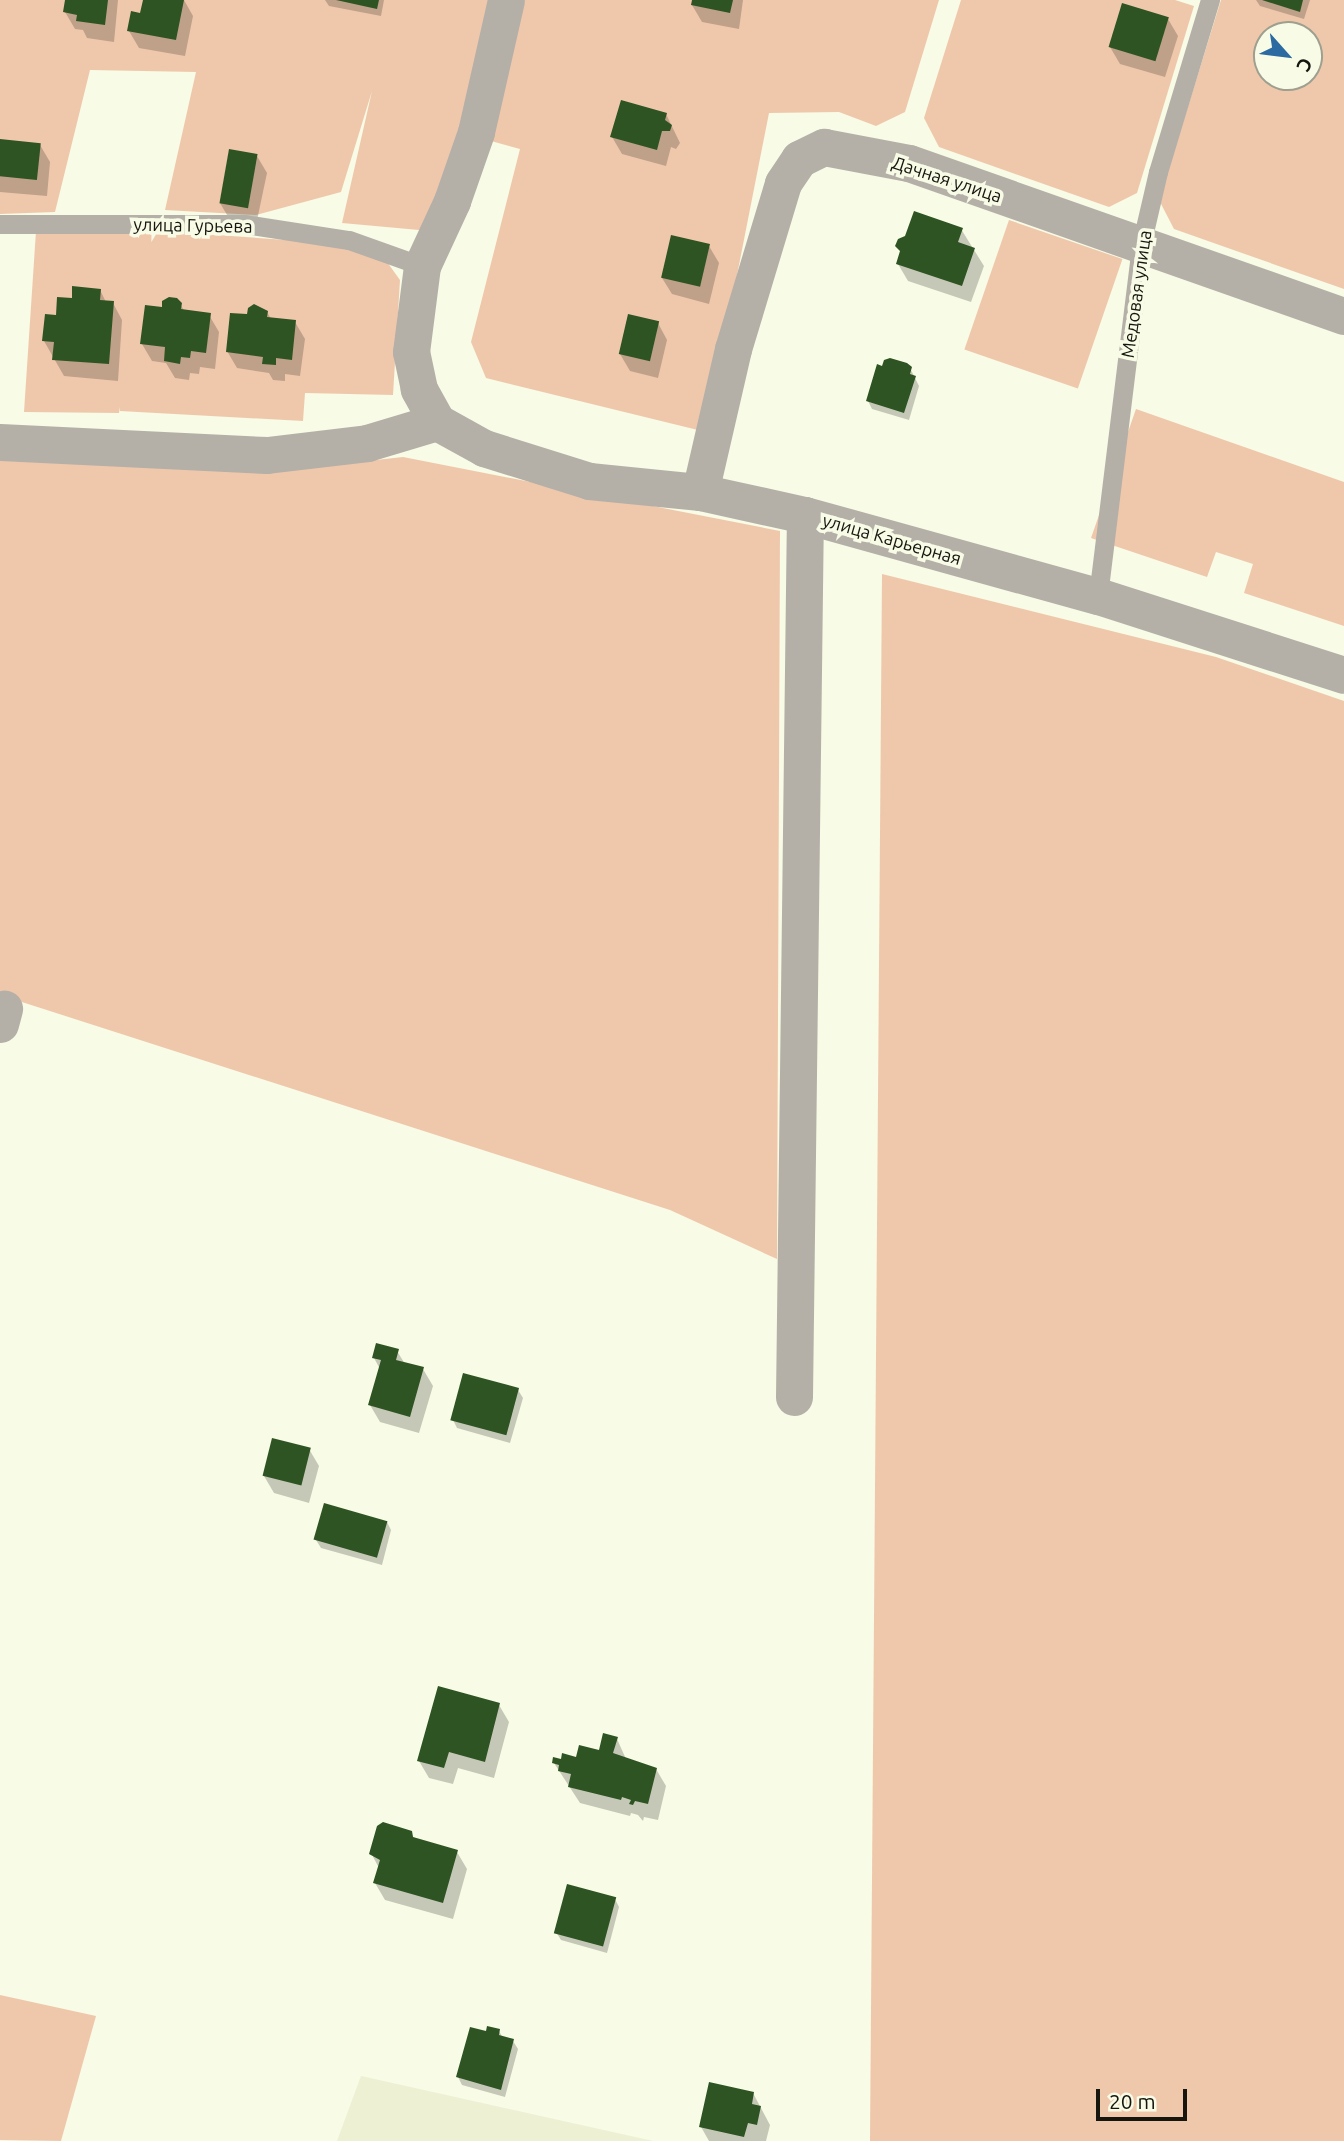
<!DOCTYPE html>
<html>
<head>
<meta charset="utf-8">
<style>
	body { margin:0 }
	#map { position:relative; width:1344px; height:2141px; overflow:hidden; background:#f8fbe5; font-family:Ubuntu,sans-serif }
	div>[style] { position:absolute }
	[style*='--x'] { left:calc(var(--x)*1px); top:calc(var(--y)*1px); width:calc(var(--w)*1px); rotate:calc(var(--a)*1deg) }
	.built>* { inset:0; background:#edf0d3 }
	.green>* { inset:0; background:#efc8ac; transform-origin:0 0 }
	.shadow>* { inset:0; background:#0003 }
	.building>* { inset:0; background:#2e5423; transform-origin:0 0 }
	.service>* { height:19px; margin:-9.5px; padding:0 9.5px; transform-origin:9.5px; border-radius:9.5px; background:#b4b0a8 }
	.minor>* { height:37px; margin:-18.5px; padding:0 18.5px; transform-origin:18.5px; border-radius:18.5px; background:#b4b0a8 }
	span { translate:-50% -50%; white-space:nowrap; text-align:center; line-height:1.15; -webkit-text-stroke:7px #f8fbe5; paint-order:stroke }
	.street-label { font-size:18px; color:#16160f }
	.north { position:absolute; left:1253px; top:21px; width:70px; height:70px; box-sizing:border-box; background:#f8fbe5; border:2px solid #9e9f8f; border-radius:50%; rotate:118deg; font-size:19px; font-weight:700; line-height:28px; text-align:center; color:#16160f }
	.north::after { content:''; display:block; margin:auto; width:24px; height:32px; background:#2c6ba2; clip-path:polygon(50% 0,100% 100%,50% 72%,0 100%) }
	.scale { position:absolute; left:1096px; top:2089px; width:91px; height:32px; box-sizing:border-box; border:4px solid #16160f; border-top:0; padding-left:9px; font-size:21px; line-height:24px; white-space:nowrap; color:#16160f; -webkit-text-stroke:5px #f8fbe5; paint-order:stroke }
</style>
</head>
<body>
<div id="map">
	<div class="built">
		<i style="clip-path:polygon(361px 2076px,653px 2141px,337px 2141px)"></i>
	</div>
	<div class="green">
		<i style="clip-path:polygon(0 0,491px 0,458px 138px,430px 231px,342px 223px,372px 91px,341px 192px,256px 215px,165px 210px,196px 72px,90px 70px,55px 212px,0 214px)"></i>
		<i style="clip-path:polygon(525px 0,939px 0,905px 112px,876px 126px,839px 112px,769px 113px,706px 432px,486px 378px,471px 342px,520px 149px,491px 141px)"></i>
		<i style="clip-path:polygon(961px 0,1175px 0,1194px 6px,1137px 193px,1109px 207px,939px 147px,924px 118px)"></i>
		<i style="clip-path:polygon(evenodd,1221px 0,1344px 0,1344px 289px,1174px 229px,1159px 200px,1221px 0,1267px 35px,1309px 35px,1309px 77px,1267px 77px,1267px 35px)"></i>
		<i style="left:1009px;top:220px;width:120px;height:137px;rotate:19deg"></i>
		<i style="clip-path:polygon(133px 229px,315px 242px,382px 255px,400px 280px,393px 395px,305px 393px,303px 421px,120px 411px,120px 407px,119px 413px,24px 412px,36px 231px)"></i>
		<i style="clip-path:polygon(1136px 409px,1344px 482px,1344px 626px,1244px 593px,1253px 564px,1216px 552px,1207px 577px,1091px 538px)"></i>
		<i style="clip-path:polygon(0 456px,276px 471px,403px 457px,780px 531px,777px 1259px,670px 1210px,0 995px)"></i>
		<i style="clip-path:polygon(882px 574px,1216px 657px,1344px 701px,1344px 2141px,870px 2141px)"></i>
		<i style="clip-path:polygon(0 1995px,96px 2016px,61px 2141px,0 2140px)"></i>
	</div>
	<div class="shadow">
		<i style="clip-path:polygon(67px 0,118px 0,114px 42px,87px 38px,83px 30px,75px 29px,65px 12px)"></i>
		<i style="clip-path:polygon(145px 0,184px 0,193px 16px,185px 56px,139px 48px,129px 31px,141px 15px)"></i>
		<i style="clip-path:polygon(325px 0,384px 0,381px 16px,329px 6px)"></i>
		<i style="clip-path:polygon(693px 0,743px 0,739px 29px,702px 22px,692px 5px)"></i>
		<i style="clip-path:polygon(1256px 0,1310px 0,1304px 19px,1260px 6px)"></i>
		<i style="clip-path:polygon(1168px 19px,1178px 36px,1165px 77px,1120px 64px,1110px 47px)"></i>
		<i style="clip-path:polygon(666px 114px,680px 143px,676px 149px,671px 147px,666px 166px,622px 154px,612px 137px)"></i>
		<i style="clip-path:polygon(0 141px,40px 145px,50px 162px,47px 196px,0 192px)"></i>
		<i style="clip-path:polygon(257px 156px,267px 173px,256px 225px,230px 220px,220px 203px)"></i>
		<i style="clip-path:polygon(961px 229px,984px 266px,971px 302px,908px 281px,898px 264px)"></i>
		<i style="clip-path:polygon(709px 246px,719px 263px,709px 304px,672px 294px,662px 278px)"></i>
		<i style="clip-path:polygon(100px 290px,106px 302px,113px 303px,122px 320px,118px 381px,64px 376px,44px 341px,58px 317px,73px 300px)"></i>
		<i style="clip-path:polygon(180px 304px,185px 312px,209px 315px,219px 332px,215px 369px,200px 367px,199px 374px,190px 373px,189px 380px,175px 378px,166px 363px,152px 361px,142px 344px,164px 309px)"></i>
		<i style="clip-path:polygon(267px 312px,271px 319px,295px 322px,305px 339px,300px 376px,285px 374px,285px 381px,273px 380px,269px 373px,237px 368px,227px 351px,248px 316px)"></i>
		<i style="clip-path:polygon(658px 323px,667px 340px,658px 378px,630px 371px,620px 354px)"></i>
		<i style="clip-path:polygon(910px 368px,919px 386px,909px 420px,872px 409px,868px 401px)"></i>
		<i style="clip-path:polygon(397px 1351px,405px 1364px,423px 1369px,433px 1386px,419px 1433px,380px 1422px,370px 1405px,380px 1369px,374px 1358px)"></i>
		<i style="clip-path:polygon(518px 1390px,523px 1398px,510px 1443px,457px 1428px,453px 1420px)"></i>
		<i style="clip-path:polygon(309px 1449px,319px 1466px,309px 1503px,274px 1493px,264px 1476px)"></i>
		<i style="clip-path:polygon(387px 1522px,391px 1530px,382px 1565px,321px 1548px,316px 1540px)"></i>
		<i style="clip-path:polygon(499px 1705px,509px 1722px,494px 1778px,458px 1768px,453px 1784px,429px 1778px,419px 1761px)"></i>
		<i style="clip-path:polygon(617px 1739px,626px 1759px,656px 1769px,666px 1786px,658px 1820px,644px 1817px,643px 1821px,638px 1815px,631px 1813px,630px 1816px,580px 1803px,554px 1763px,600px 1752px)"></i>
		<i style="clip-path:polygon(411px 1833px,415px 1840px,457px 1852px,467px 1869px,453px 1919px,385px 1900px,375px 1883px,379px 1868px,371px 1853px)"></i>
		<i style="clip-path:polygon(615px 1899px,619px 1907px,607px 1953px,561px 1940px,556px 1932px)"></i>
		<i style="clip-path:polygon(499px 2031px,503px 2038px,513px 2041px,518px 2049px,505px 2097px,462px 2085px,458px 2077px,487px 2033px)"></i>
		<i style="clip-path:polygon(753px 2093px,770px 2125px,766px 2141px,709px 2141px,701px 2127px)"></i>
	</div>
	<div class="building">
		<i style="clip-path:polygon(65px 0,108px 0,105px 25px,76px 21px,77px 15px,63px 12px)"></i>
		<i style="clip-path:polygon(143px 0,184px 0,176px 40px,127px 31px,131px 11px,140px 13px)"></i>
		<i style="clip-path:polygon(336px 0,379px 0,377px 9px)"></i>
		<i style="clip-path:polygon(692px 0,733px 0,730px 13px,691px 5px)"></i>
		<i style="clip-path:polygon(1262px 0,1303px 0,1300px 12px)"></i>
		<i style="left:1122px;top:3px;width:49px;height:46px;rotate:17deg"></i>
		<i style="clip-path:polygon(621px 100px,667px 113px,665px 120px,672px 125px,670px 131px,662px 131px,657px 150px,610px 137px)"></i>
		<i style="left:0;top:139px;width:41px;height:37px;rotate:6deg"></i>
		<i style="left:229px;top:149px;width:29px;height:55px;rotate:10deg"></i>
		<i style="clip-path:polygon(914px 211px,963px 228px,958px 242px,975px 248px,962px 286px,896px 264px,900px 251px,895px 246px,898px 239px,905px 236px)"></i>
		<i style="left:671px;top:235px;width:40px;height:44px;rotate:13deg"></i>
		<i style="clip-path:polygon(72px 286px,101px 289px,100px 300px,114px 301px,109px 364px,52px 360px,54px 342px,42px 341px,45px 314px,56px 315px,57px 297px,72px 298px)"></i>
		<i style="clip-path:polygon(169px 297px,177px 298px,182px 303px,181px 309px,211px 313px,206px 353px,191px 351px,190px 358px,181px 357px,180px 364px,164px 361px,165px 347px,140px 344px,145px 305px,162px 307px,162px 301px)"></i>
		<i style="clip-path:polygon(254px 304px,268px 311px,267px 317px,296px 320px,292px 360px,276px 358px,276px 365px,262px 364px,263px 357px,226px 352px,230px 313px,247px 314px,248px 308px)"></i>
		<i style="left:628px;top:314px;width:32px;height:41px;rotate:13deg"></i>
		<i style="clip-path:polygon(890px 358px,907px 363px,912px 367px,910px 374px,916px 376px,904px 413px,866px 401px,877px 364px,882px 366px,884px 360px)"></i>
		<i style="clip-path:polygon(376px 1343px,399px 1349px,396px 1360px,424px 1367px,410px 1417px,368px 1405px,381px 1360px,372px 1358px)"></i>
		<i style="left:463px;top:1373px;width:58px;height:49px;rotate:15deg"></i>
		<i style="left:272px;top:1438px;width:40px;height:39px;rotate:14deg"></i>
		<i style="left:324px;top:1503px;width:66px;height:38px;rotate:16deg"></i>
		<i style="clip-path:polygon(438px 1686px,500px 1703px,485px 1762px,449px 1752px,444px 1768px,417px 1761px)"></i>
		<i style="clip-path:polygon(603px 1733px,618px 1737px,613px 1753px,657px 1768px,648px 1804px,635px 1801px,633px 1805px,629px 1804px,631px 1800px,622px 1797px,621px 1800px,568px 1787px,571px 1774px,558px 1771px,559px 1765px,552px 1763px,553px 1757px,561px 1759px,562px 1753px,576px 1757px,579px 1745px,599px 1750px)"></i>
		<i style="clip-path:polygon(383px 1822px,412px 1831px,413px 1837px,458px 1850px,443px 1903px,373px 1883px,380px 1860px,369px 1854px,377px 1826px)"></i>
		<i style="left:567px;top:1884px;width:51px;height:51px;rotate:15deg"></i>
		<i style="clip-path:polygon(487px 2026px,500px 2029px,499px 2035px,514px 2039px,501px 2090px,456px 2077px,470px 2027px,486px 2031px)"></i>
		<i style="clip-path:polygon(709px 2082px,754px 2092px,752px 2104px,761px 2106px,757px 2125px,748px 2123px,744px 2137px,699px 2127px)"></i>
	</div>
	<div class="service">
		<i style="--x:0;--y:224;--w:244;--a:0"></i>
		<i style="--x:244;--y:224;--w:106;--a:8.7"></i>
		<i style="--x:349;--y:240;--w:77;--a:19.6"></i>
		<i style="--x:1098;--y:596;--w:354;--a:-83"></i>
		<i style="--x:1141;--y:245;--w:75;--a:-76.9"></i>
		<i style="--x:1158;--y:172;--w:180;--a:-73.2"></i>
	</div>
	<div class="minor">
		<i style="--x:437;--y:422;--w:54;--a:29"></i>
		<i style="--x:484;--y:448;--w:110;--a:17.4"></i>
		<i style="--x:589;--y:481;--w:112;--a:5.7"></i>
		<i style="--x:700;--y:492;--w:107;--a:12.4"></i>
		<i style="--x:805;--y:515;--w:304;--a:15.5"></i>
		<i style="--x:1098;--y:596;--w:258;--a:17.8"></i>
		<i style="--x:437;--y:422;--w:38;--a:-119"></i>
		<i style="--x:419;--y:389;--w:38;--a:-102"></i>
		<i style="--x:411;--y:352;--w:87;--a:-82.7"></i>
		<i style="--x:422;--y:266;--w:72;--a:-65.2"></i>
		<i style="--x:452;--y:201;--w:73;--a:-70.8"></i>
		<i style="--x:476;--y:132;--w:135;--a:-77.2"></i>
		<i style="--x:0;--y:442;--w:267;--a:2.8"></i>
		<i style="--x:267;--y:455;--w:101;--a:-6.8"></i>
		<i style="--x:367;--y:443;--w:73;--a:-16.7"></i>
		<i style="--x:700;--y:492;--w:147;--a:-77"></i>
		<i style="--x:733;--y:349;--w:173;--a:-73.2"></i>
		<i style="--x:783;--y:183;--w:29;--a:-56"></i>
		<i style="--x:799;--y:159;--w:28;--a:-26"></i>
		<i style="--x:824;--y:147;--w:86;--a:10.7"></i>
		<i style="--x:909;--y:163;--w:461;--a:19.4"></i>
		<i style="--x:0;--y:1024;--w:16;--a:-75"></i>
		<i style="--x:794;--y:1397;--w:882;--a:-89.29"></i>
	</div>
	<div class="street-label">
		<span style="left:947px;top:179px;rotate:18deg">Дачная улица</span>
		<span style="left:193px;top:225px;rotate:1deg">улица Гурьева</span>
		<span style="left:1136px;top:294px;rotate:-82deg">Медовая улица</span>
		<span style="left:892px;top:539px;rotate:16deg">улица Карьерная</span>
	</div>
	<div class="north">С</div>
	<div class="scale">20 m</div>
</div>
</body>
</html>
